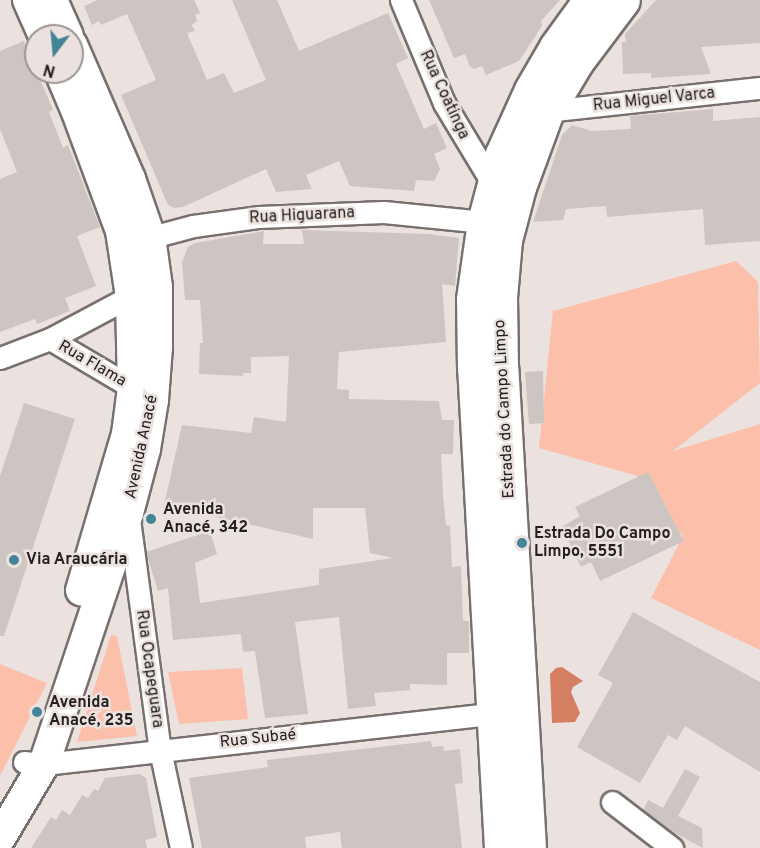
<!DOCTYPE html>
<html>
<head>
<meta charset="utf-8">
<style>
	body { margin:0 }
	#map { position:relative; width:760px; height:848px; overflow:hidden; background:#ebe2df; font-family:Overpass,sans-serif }
	div>[style] { position:absolute }
	[style*='--x'] { left:calc(var(--x)*1px); top:calc(var(--y)*1px); width:calc(var(--w)*1px); rotate:calc(var(--a)*1deg) }
	.green>* { inset:0; background:#fcbfaa }
	.water>* { inset:0; background:#d47f62 }
	.building>* { inset:0; background:#cdc5c2 }
	.roads { filter:drop-shadow(2px 0 #78706e) drop-shadow(-2px 0 #78706e) drop-shadow(0 2px #78706e) drop-shadow(0 -2px #78706e) }
	.street>* { height:21px; margin:-10.5px; padding:0 10.5px; transform-origin:10.5px; border-radius:10.5px; background:#fff }
	.secondary>* { height:30px; margin:-15px; padding:0 15px; transform-origin:15px; border-radius:15px; background:#fff }
	.primary>* { height:33px; margin:-16.5px; padding:0 16.5px; transform-origin:16.5px; border-radius:16.5px; background:#fff }
	.dots>* { width:16px; height:16px; translate:-50% -50%; box-sizing:border-box; border:3px solid #ebe2df; border-radius:50% }
	span { translate:-50% -50%; white-space:nowrap; text-align:center; line-height:1.15; -webkit-text-stroke:5px #ebe2df; paint-order:stroke }
	.street-label { font-size:16px; color:#23201f }
	.poi-label { font-size:16px; color:#23201f; font-weight:700 }
	.left { translate:0 -50%; text-align:left }
	.north { position:absolute; left:24px; top:24px; width:60px; height:60px; box-sizing:border-box; background:#ebe2df; border:2px solid #9b9492; border-radius:50%; rotate:196deg; font-size:16px; font-weight:700; line-height:24px; text-align:center; color:#23201f }
	.north::after { content:''; display:block; margin:auto; width:21px; height:27px; background:#438497; clip-path:polygon(50% 0,100% 100%,50% 72%,0 100%) }
</style>
</head>
<body>
<div id="map">
	<div class="green">
		<i style="clip-path:polygon(736px 261px,758px 282px,760px 383px,673px 451px,760px 424px,760px 650px,651px 598px,683px 536px,638px 476px,539px 448px,553px 311px)"></i>
		<i style="clip-path:polygon(111px 635px,117px 636px,137px 736px,77px 742px)"></i>
		<i style="clip-path:polygon(0 664px,47px 683px,0 776px)"></i>
		<i style="clip-path:polygon(242px 668px,248px 719px,179px 724px,168px 672px)"></i>
	</div>
	<div class="water">
		<i style="clip-path:polygon(562px 667px,583px 681px,573px 687px,571px 692px,580px 713px,575px 722px,552px 723px,550px 674px,556px 668px)"></i>
	</div>
	<div class="building">
		<i style="clip-path:polygon(98px 0,194px 0,200px 13px,195px 15px,197px 21px,192px 25px,195px 31px,187px 33px,207px 80px,224px 73px,234px 93px,266px 80px,232px 0,277px 0,299px 51px,388px 13px,408px 58px,396px 64px,424px 129px,436px 123px,447px 148px,434px 154px,440px 169px,434px 181px,416px 180px,414px 191px,350px 186px,339px 161px,306px 175px,312px 189px,276px 192px,266px 169px,183px 207px,174px 208px,168px 205px,121px 95px,156px 80px,127px 14px,101px 25px,99px 21px,92px 25px,84px 6px)"></i>
		<i style="clip-path:polygon(429px 0,560px 0,541px 21px,542px 26px,519px 61px,486px 75px,482px 66px,474px 69px,470px 67px,465px 54px,454px 58px)"></i>
		<i style="clip-path:polygon(656px 0,760px 0,760px 43px,701px 47px,711px 74px,651px 78px,651px 73px,623px 74px,622px 42px,626px 42px,625px 34px)"></i>
		<i style="clip-path:polygon(24px 41px,53px 110px,49px 112px,63px 148px,68px 145px,100px 227px,77px 236px,96px 286px,65px 298px,70px 311px,37px 324px,35px 319px,0 332px,0 179px,17px 172px,0 129px,0 51px)"></i>
		<i style="clip-path:polygon(713px 109px,713px 121px,760px 117px,760px 241px,705px 245px,703px 209px,607px 217px,606px 206px,566px 209px,563px 220px,533px 222px,562px 135px,572px 125px,592px 131px,631px 129px,630px 116px)"></i>
		<i style="clip-path:polygon(302px 230px,428px 234px,459px 238px,455px 286px,442px 284px,446px 342px,339px 352px,337px 389px,349px 390px,349px 399px,439px 401px,442px 420px,454px 420px,453px 454px,441px 454px,443px 495px,446px 526px,450px 525px,452px 567px,461px 566px,463px 621px,469px 621px,469px 653px,447px 653px,447px 685px,410px 684px,410px 690px,374px 693px,376px 706px,348px 709px,339px 617px,295px 622px,308px 714px,265px 718px,255px 651px,243px 652px,241px 634px,173px 640px,168px 588px,158px 591px,146px 552px,210px 531px,217px 554px,195px 563px,200px 603px,319px 585px,319px 569px,393px 558px,370px 553px,365px 508px,313px 508px,313px 539px,164px 505px,182px 425px,251px 433px,254px 417px,286px 422px,289px 356px,251px 357px,251px 373px,243px 373px,243px 376px,199px 374px,200px 343px,203px 343px,200px 300px,185px 300px,182px 262px,188px 247px,195px 243px,264px 231px,263px 244px,304px 244px)"></i>
		<i style="clip-path:polygon(543px 371px,544px 423px,529px 424px,525px 372px)"></i>
		<i style="clip-path:polygon(24px 403px,75px 419px,4px 636px,0 636px,0 476px)"></i>
		<i style="clip-path:polygon(648px 472px,684px 541px,600px 581px,591px 562px,581px 567px,562px 527px,580px 516px,575px 507px)"></i>
		<i style="clip-path:polygon(633px 612px,760px 682px,760px 772px,685px 726px,677px 740px,668px 735px,640px 783px,577px 747px,613px 683px,598px 675px)"></i>
		<i style="clip-path:polygon(431px 741px,432px 747px,443px 746px,444px 751px,460px 749px,463px 783px,455px 784px,462px 848px,342px 848px,340px 832px,305px 837px,306px 848px,202px 848px,189px 778px,268px 767px,267px 760px)"></i>
		<i style="clip-path:polygon(685px 769px,700px 777px,678px 816px,702px 828px,703px 848px,669px 830px,643px 810px,648px 800px,663px 808px)"></i>
		<i style="clip-path:polygon(139px 774px,146px 778px,157px 837px,145px 840px,147px 848px,31px 848px,51px 817px,56px 820px,62px 810px,70px 815px,82px 795px,88px 798px,94px 789px,98px 791px,105px 778px)"></i>
	</div>
	<div class="roads">
		<div class="street">
			<i style="--x:401;--y:0;--w:112;--a:67.3"></i>
			<i style="--x:444;--y:103;--w:97;--a:58.9"></i>
			<i style="--x:547;--y:111;--w:214;--a:-6.2"></i>
			<i style="--x:137;--y:241;--w:58;--a:-15"></i>
			<i style="--x:193;--y:226;--w:67;--a:-7.8"></i>
			<i style="--x:259;--y:217;--w:125;--a:-2.3"></i>
			<i style="--x:384;--y:212;--w:100;--a:5.7"></i>
			<i style="--x:50;--y:339;--w:96;--a:30.6"></i>
			<i style="--x:0;--y:358;--w:53;--a:-20.8"></i>
			<i style="--x:50;--y:339;--w:92;--a:-28"></i>
			<i style="--x:129;--y:519;--w:233;--a:82.4"></i>
			<i style="--x:160;--y:750;--w:100;--a:77.9"></i>
			<i style="--x:24;--y:762;--w:20;--a:6"></i>
			<i style="--x:44;--y:764;--w:451;--a:-6.4"></i>
			<i style="--x:612;--y:802;--w:76;--a:37.5"></i>
		</div>
		<div class="secondary">
			<i style="--x:28;--y:0;--w:39;--a:66"></i>
			<i style="--x:52;--y:0;--w:39;--a:66"></i>
			<i style="--x:60;--y:72;--w:43;--a:67"></i>
			<i style="--x:77;--y:112;--w:127;--a:69.7"></i>
			<i style="--x:121;--y:231;--w:66;--a:81.3"></i>
			<i style="--x:131;--y:296;--w:92;--a:88.8"></i>
			<i style="--x:133;--y:388;--w:46;--a:97.4"></i>
			<i style="--x:127;--y:434;--w:163;--a:106.4"></i>
			<i style="--x:0;--y:838;--w:86;--a:-59.3"></i>
			<i style="--x:44;--y:764;--w:265;--a:-71.5"></i>
			<i style="--x:128;--y:513;--w:66;--a:-75.1"></i>
			<i style="--x:145;--y:449;--w:50;--a:-80.7"></i>
			<i style="--x:153;--y:400;--w:53;--a:-85.7"></i>
			<i style="--x:157;--y:347;--w:60;--a:-90"></i>
			<i style="--x:157;--y:287;--w:50;--a:-98"></i>
			<i style="--x:150;--y:237;--w:61;--a:-109"></i>
			<i style="--x:130;--y:179;--w:146;--a:-113.4"></i>
		</div>
		<div class="primary">
			<i style="--x:501;--y:848;--w:481;--a:-93.2"></i>
			<i style="--x:474;--y:368;--w:69;--a:-90.8"></i>
			<i style="--x:473;--y:299;--w:78;--a:-81.9"></i>
			<i style="--x:484;--y:222;--w:70;--a:-75.2"></i>
			<i style="--x:502;--y:154;--w:70;--a:-65.6"></i>
			<i style="--x:531;--y:90;--w:50;--a:-59.8"></i>
			<i style="--x:556;--y:47;--w:58;--a:-54.1"></i>
			<i style="--x:529;--y:848;--w:481;--a:-93.3"></i>
			<i style="--x:501;--y:368;--w:71;--a:-90.8"></i>
			<i style="--x:500;--y:297;--w:57;--a:-85"></i>
			<i style="--x:505;--y:240;--w:55;--a:-75.2"></i>
			<i style="--x:519;--y:187;--w:81;--a:-69.8"></i>
			<i style="--x:547;--y:111;--w:58;--a:-59"></i>
			<i style="--x:577;--y:61;--w:76;--a:-53"></i>
		</div>
	</div>
	<div class="dots">
		<i style="left:151px;top:519px;background:#438497"></i>
		<i style="left:522px;top:543px;background:#438497"></i>
		<i style="left:14px;top:560px;background:#438497"></i>
		<i style="left:37px;top:712px;background:#438497"></i>
	</div>
	<div class="street-label">
		<span style="left:444px;top:95px;rotate:65deg">Rua Coatinga</span>
		<span style="left:654px;top:100px;rotate:-6deg">Rua Miguel Varca</span>
		<span style="left:302px;top:216px;rotate:-3deg">Rua Higuarana</span>
		<span style="left:92px;top:364px;rotate:30deg">Rua Flama</span>
		<span style="left:505px;top:409px;rotate:-93deg">Estrada do Campo Limpo</span>
		<span style="left:142px;top:447px;rotate:-78deg">Avenida Anacé</span>
		<span style="left:149px;top:669px;rotate:82deg">Rua Ocapeguara</span>
		<span style="left:258px;top:739px;rotate:-6deg">Rua Subaé</span>
	</div>
	<div class="poi-label">
		<span class="left" style="left:163px;top:519px">Avenida<br>Anacé, 342</span>
		<span class="left" style="left:534px;top:543px">Estrada Do Campo<br>Limpo, 5551</span>
		<span class="left" style="left:26px;top:560px">Via Araucária</span>
		<span class="left" style="left:49px;top:712px">Avenida<br>Anacé, 235</span>
	</div>
	<div class="north">N</div>
</div>
</body>
</html>
